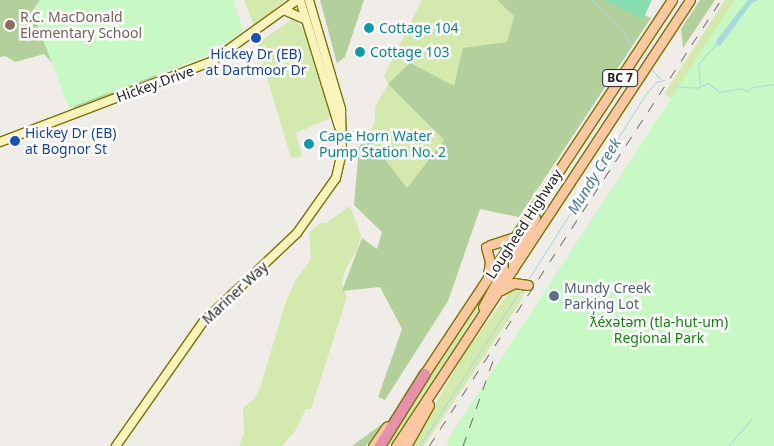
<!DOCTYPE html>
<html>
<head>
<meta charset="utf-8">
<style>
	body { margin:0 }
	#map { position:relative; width:774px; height:446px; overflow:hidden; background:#f0ece7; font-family:"Noto Sans",sans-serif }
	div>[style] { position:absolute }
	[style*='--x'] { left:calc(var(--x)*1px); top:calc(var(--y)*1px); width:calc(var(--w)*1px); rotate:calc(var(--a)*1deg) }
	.grass>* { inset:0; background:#d3e9ae }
	.forest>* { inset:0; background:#b2cf9c }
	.park>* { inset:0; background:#c8f9c5 }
	.pitch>* { inset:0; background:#86deb0 }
	.water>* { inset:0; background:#a8d9dd }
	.stream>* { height:1px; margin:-0.5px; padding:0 0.5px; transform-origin:0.5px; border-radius:0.5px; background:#a8d9dd }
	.roads { filter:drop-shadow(1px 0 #787406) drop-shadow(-1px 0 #787406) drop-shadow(0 1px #787406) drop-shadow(0 -1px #787406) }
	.secondary>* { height:8px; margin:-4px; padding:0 4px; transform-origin:4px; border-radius:4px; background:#f9f3bc }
	.primary>* { height:9px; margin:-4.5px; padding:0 4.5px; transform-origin:4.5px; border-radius:4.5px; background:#fbc8a2 }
	.highway>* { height:10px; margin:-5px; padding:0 5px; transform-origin:5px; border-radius:5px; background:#e690ac }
	.rail>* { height:1px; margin-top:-0.5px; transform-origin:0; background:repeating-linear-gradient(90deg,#6e6e6e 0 10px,transparent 0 20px) }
	.dots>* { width:14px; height:14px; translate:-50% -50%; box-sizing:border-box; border:2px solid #fff; border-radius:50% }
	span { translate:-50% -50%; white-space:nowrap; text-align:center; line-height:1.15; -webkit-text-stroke:5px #fff; paint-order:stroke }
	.shield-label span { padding:1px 4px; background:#fff; border:1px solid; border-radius:4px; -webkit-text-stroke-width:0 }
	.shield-label { font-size:12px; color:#202020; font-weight:700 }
	.education-label { font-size:14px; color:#785e54 }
	.left { translate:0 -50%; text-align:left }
	.culture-label { font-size:14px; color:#0d838f }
	.transit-label { font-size:14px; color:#164399 }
	.street-label { font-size:14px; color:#202020 }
	.service-label { font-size:14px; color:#4e5e75 }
	.park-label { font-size:14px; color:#147f0d }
	.water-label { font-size:15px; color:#447a97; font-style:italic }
</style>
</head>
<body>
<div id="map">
	<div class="grass">
		<i style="clip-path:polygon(244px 0,285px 0,254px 26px)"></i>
		<i style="clip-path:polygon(422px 0,497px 0,514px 16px,507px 42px,454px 87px,389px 84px,444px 140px,407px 188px,367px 136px,375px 123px,375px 107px,388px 84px,384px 76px)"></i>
		<i style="clip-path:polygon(725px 0,748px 0,678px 103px,664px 94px)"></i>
		<i style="clip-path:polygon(292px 19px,304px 29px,333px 117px,296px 133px,302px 157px,291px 158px,257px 44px)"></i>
		<i style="clip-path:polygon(350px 206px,361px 235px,357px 250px,345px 270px,342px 283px,347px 297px,311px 409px,306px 409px,295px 431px,282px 446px,239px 446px,244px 434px,243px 408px,254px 399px,260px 388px,286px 301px,295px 281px,311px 259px,309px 233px,320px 223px,326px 223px)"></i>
		<i style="clip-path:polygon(513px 287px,525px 291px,519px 304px,424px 446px,411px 446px,464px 354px)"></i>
		<i style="clip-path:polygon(486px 288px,490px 290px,460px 339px,390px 446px,383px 446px)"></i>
	</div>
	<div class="forest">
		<i style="clip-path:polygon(0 0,149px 0,166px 57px,156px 77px,74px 108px,57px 68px,44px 54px,15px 62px,5px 56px,0 57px)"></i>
		<i style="clip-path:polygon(364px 0,345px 57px,337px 63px,320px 0)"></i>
		<i style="clip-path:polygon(497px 0,611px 0,651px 18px,519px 217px,480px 209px,448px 301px,385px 400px,378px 397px,402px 329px,380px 287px,342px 291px,362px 238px,377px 249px,382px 232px,354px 205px,359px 147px,367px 136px,407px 188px,444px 140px,388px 84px,410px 63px,454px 86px,463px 48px,507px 42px,514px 16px)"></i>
		<i style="clip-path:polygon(700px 0,715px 0,683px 48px,681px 29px)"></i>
		<i style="clip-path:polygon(382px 424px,366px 446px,352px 446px)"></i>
	</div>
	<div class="park">
		<i style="clip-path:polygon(40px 0,234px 0,243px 31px,204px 57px,69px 108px,32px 11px)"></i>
		<i style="clip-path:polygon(735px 0,774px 0,774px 446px,449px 446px,447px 441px)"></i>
	</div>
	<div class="pitch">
		<i style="clip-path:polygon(604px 0,652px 0,643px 19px)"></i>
	</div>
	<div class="water">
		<i style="clip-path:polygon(748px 0,758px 0,751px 4px,720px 46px,717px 44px,716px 41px)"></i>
	</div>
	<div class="stream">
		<i style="--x:592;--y:0;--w:42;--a:44"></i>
		<i style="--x:622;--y:29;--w:17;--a:62"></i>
		<i style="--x:652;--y:70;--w:12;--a:48"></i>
		<i style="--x:700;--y:84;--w:20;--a:-96"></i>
		<i style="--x:698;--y:64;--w:28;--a:-48"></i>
		<i style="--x:675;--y:86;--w:21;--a:5"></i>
		<i style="--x:696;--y:88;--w:13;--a:-23"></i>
		<i style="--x:708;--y:83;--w:14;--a:39"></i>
		<i style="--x:719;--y:92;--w:22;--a:-10"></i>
		<i style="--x:741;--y:88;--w:7;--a:27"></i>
		<i style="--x:747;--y:91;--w:7;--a:-34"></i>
		<i style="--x:753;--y:87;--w:21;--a:-8"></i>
		<i style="--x:529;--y:278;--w:217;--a:-57.6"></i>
		<i style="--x:645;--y:95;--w:17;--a:-50"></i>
		<i style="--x:656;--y:82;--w:8;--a:-14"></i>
		<i style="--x:419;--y:446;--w:184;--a:-57"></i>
		<i style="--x:728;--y:446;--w:35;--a:-49"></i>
	</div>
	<div class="roads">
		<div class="secondary">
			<i style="--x:300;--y:0;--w:133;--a:72.9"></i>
			<i style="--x:284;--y:10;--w:24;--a:24"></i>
			<i style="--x:0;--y:142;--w:226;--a:-20.8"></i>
			<i style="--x:211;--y:62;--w:106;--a:-35.8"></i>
			<i style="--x:116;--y:446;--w:153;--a:-54.9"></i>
			<i style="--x:204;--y:321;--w:128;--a:-43.4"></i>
			<i style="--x:297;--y:233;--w:67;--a:-54.7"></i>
			<i style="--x:336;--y:178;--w:28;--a:-77"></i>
			<i style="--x:342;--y:151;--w:42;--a:-91.4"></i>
			<i style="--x:341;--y:109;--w:114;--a:-106.4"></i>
		</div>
		<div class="primary">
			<i style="--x:490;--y:245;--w:26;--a:-18"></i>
			<i style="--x:486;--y:247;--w:16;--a:75"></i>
			<i style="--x:490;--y:262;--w:13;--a:99"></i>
			<i style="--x:513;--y:269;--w:12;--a:-90"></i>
			<i style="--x:513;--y:257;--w:45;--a:-60.6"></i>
			<i style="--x:501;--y:290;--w:15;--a:-28"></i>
			<i style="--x:514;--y:283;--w:14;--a:8"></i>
			<i style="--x:483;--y:307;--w:42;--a:-61.6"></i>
			<i style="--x:503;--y:270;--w:12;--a:-95"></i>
			<i style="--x:421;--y:379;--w:455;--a:-56.5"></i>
			<i style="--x:373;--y:446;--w:24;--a:-55"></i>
			<i style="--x:396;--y:446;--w:534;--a:-56.61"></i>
			<i style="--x:406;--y:446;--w:47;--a:-60.7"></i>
		</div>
		<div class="highway">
			<i style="--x:380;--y:446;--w:85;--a:-58"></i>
		</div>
	</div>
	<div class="rail">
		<i style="--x:429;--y:446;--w:533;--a:-56.79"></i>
		<i style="--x:463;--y:446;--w:100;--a:-70.7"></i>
	</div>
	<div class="dots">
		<i style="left:10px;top:25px;background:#8d6e63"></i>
		<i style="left:369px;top:28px;background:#0f9aa8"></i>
		<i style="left:256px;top:38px;background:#1a4fb4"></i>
		<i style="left:360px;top:52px;background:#0f9aa8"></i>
		<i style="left:15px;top:141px;background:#1a4fb4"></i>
		<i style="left:309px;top:144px;background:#0f9aa8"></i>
		<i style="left:554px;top:296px;background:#5c6f8a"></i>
	</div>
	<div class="shield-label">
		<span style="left:620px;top:78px">BC 7</span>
	</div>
	<div class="education-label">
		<span class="left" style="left:20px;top:25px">R.C. MacDonald<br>Elementary School</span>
	</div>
	<div class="culture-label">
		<span class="left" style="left:379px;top:28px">Cottage 104</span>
		<span class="left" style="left:370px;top:52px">Cottage 103</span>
		<span class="left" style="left:319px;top:144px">Cape Horn Water<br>Pump Station No. 2</span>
	</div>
	<div class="transit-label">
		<span style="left:256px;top:62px">Hickey Dr (EB)<br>at Dartmoor Dr</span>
		<span class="left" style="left:25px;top:141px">Hickey Dr (EB)<br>at Bognor St</span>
	</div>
	<div class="street-label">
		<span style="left:155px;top:84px;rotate:-20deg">Hickey Drive</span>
		<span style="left:524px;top:224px;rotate:-57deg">Lougheed Highway</span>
		<span style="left:235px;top:293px;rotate:-43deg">Mariner Way</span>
	</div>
	<div class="service-label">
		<span class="left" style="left:564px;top:296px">Mundy Creek<br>Parking Lot</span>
	</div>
	<div class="park-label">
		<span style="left:659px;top:330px">ƛ̓éxətəm (tla-hut-um)<br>Regional Park</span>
	</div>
	<div class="water-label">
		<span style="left:594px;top:176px;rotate:-58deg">Mundy Creek</span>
	</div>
</div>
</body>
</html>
